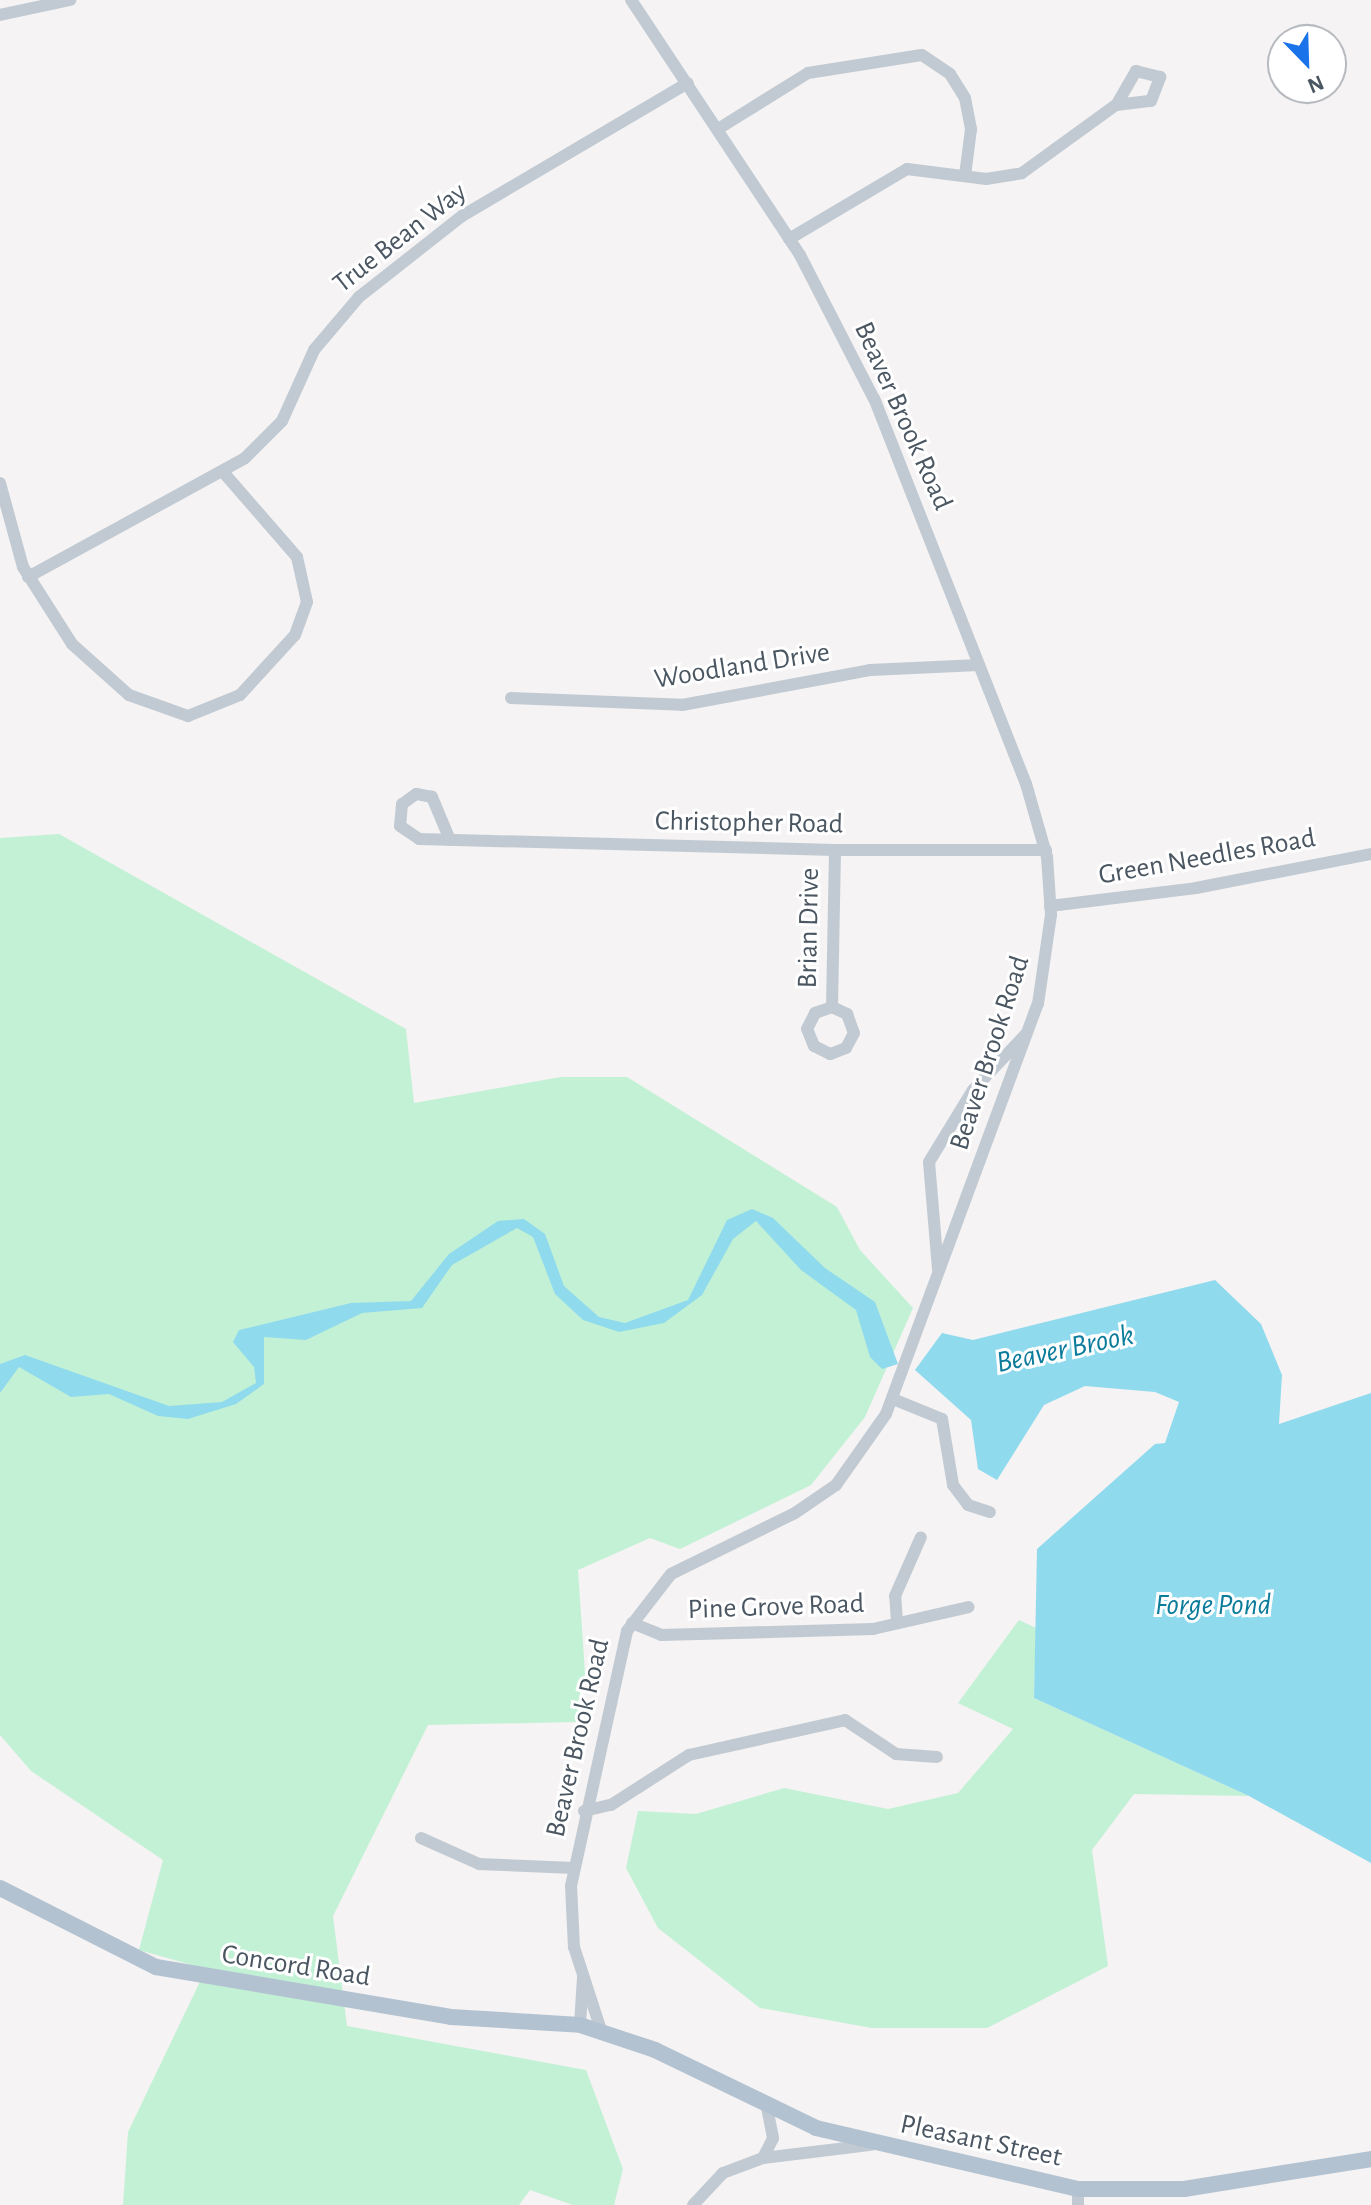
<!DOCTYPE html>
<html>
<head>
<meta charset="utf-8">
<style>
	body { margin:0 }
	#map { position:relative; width:1371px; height:2205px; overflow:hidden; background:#f5f3f3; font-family:"Alegreya Sans",sans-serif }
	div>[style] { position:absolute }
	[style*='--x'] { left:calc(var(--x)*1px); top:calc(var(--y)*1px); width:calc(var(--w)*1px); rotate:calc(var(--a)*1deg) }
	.green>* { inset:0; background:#c3f1d5 }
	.water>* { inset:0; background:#90daee }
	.minor>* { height:12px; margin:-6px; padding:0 6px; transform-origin:6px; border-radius:6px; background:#c1cad2 }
	.major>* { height:16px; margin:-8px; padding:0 8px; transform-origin:8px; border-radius:8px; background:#b3c2d1 }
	span { translate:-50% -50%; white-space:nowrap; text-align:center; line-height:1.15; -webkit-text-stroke:6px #fff; paint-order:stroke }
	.street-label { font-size:28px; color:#4a5661 }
	.water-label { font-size:30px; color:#0c7c9b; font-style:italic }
	.north { position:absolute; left:1267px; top:24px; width:80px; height:80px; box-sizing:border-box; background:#fff; border:2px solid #b7bbc0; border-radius:50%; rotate:157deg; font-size:22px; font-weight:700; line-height:32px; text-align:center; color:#4a5661 }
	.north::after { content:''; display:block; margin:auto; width:28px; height:36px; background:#1a73e8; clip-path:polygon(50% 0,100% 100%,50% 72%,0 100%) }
</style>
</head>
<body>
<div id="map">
	<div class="green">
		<i style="clip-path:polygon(59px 834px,406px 1029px,414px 1103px,561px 1077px,627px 1077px,837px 1207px,860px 1250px,913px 1308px,865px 1417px,811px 1485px,680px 1549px,650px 1538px,578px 1570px,585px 1673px,576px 1722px,428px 1725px,333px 1916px,347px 2026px,586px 2070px,623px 2169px,614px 2205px,573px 2205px,530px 2190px,519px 2205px,123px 2205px,128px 2132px,206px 1969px,139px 1950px,163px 1860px,31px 1771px,0 1735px,0 838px)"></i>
		<i style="clip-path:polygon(1019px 1620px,1036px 1628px,1034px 1698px,1249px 1796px,1134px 1794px,1092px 1850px,1108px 1966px,987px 2028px,872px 2028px,760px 2008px,658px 1928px,626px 1868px,638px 1811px,696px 1814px,784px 1788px,888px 1809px,958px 1793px,1013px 1729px,958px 1703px)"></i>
	</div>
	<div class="water">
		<i style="clip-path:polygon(752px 1209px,773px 1218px,825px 1268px,875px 1302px,898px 1364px,882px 1369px,870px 1357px,856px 1310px,801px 1270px,756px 1221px,733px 1239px,702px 1295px,664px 1323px,619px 1332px,583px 1320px,555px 1294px,533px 1237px,517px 1228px,452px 1265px,422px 1308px,362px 1313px,306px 1340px,264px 1337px,264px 1384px,236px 1404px,188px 1419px,158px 1416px,109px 1394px,71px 1397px,19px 1367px,0 1393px,0 1364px,25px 1355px,169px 1406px,222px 1402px,256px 1383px,254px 1367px,233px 1342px,239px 1330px,351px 1303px,411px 1301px,449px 1254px,498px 1221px,524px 1219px,545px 1234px,564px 1286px,599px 1317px,625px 1323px,688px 1300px,727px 1220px)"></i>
		<i style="clip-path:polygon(1215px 1280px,1261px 1324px,1282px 1375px,1279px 1424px,1371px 1393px,1371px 1863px,1249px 1796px,1034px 1698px,1037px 1549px,1155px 1444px,1165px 1443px,1179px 1402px,1155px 1392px,1085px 1386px,1044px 1405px,997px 1480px,978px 1469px,971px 1420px,915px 1370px,942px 1333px,973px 1340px)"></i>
	</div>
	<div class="minor">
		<i style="--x:0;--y:15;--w:72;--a:-12.1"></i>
		<i style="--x:718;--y:129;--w:106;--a:-31.9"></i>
		<i style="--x:808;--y:73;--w:115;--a:-9"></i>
		<i style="--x:922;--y:55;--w:34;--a:34"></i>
		<i style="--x:950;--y:74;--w:28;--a:58"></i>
		<i style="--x:965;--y:98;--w:32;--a:79"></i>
		<i style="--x:971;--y:129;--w:47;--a:97.3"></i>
		<i style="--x:789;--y:239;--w:137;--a:-30.7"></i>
		<i style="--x:907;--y:169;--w:80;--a:7.2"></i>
		<i style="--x:986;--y:179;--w:36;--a:-9"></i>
		<i style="--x:1022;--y:173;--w:116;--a:-35.9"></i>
		<i style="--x:1116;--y:105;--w:35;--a:-7"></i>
		<i style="--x:1151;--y:101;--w:26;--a:-69"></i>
		<i style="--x:1160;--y:77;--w:25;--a:-166"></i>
		<i style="--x:1136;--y:71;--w:39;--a:120"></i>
		<i style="--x:0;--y:483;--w:87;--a:74.7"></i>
		<i style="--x:23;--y:567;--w:91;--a:57.5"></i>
		<i style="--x:72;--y:644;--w:76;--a:41.8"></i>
		<i style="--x:129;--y:695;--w:63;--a:19.6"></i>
		<i style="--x:188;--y:716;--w:56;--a:-22"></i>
		<i style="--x:240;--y:695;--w:81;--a:-47.5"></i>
		<i style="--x:295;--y:635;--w:35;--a:-70"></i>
		<i style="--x:307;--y:602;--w:46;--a:-102.5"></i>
		<i style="--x:297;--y:557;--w:111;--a:-131"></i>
		<i style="--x:28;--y:577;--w:247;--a:-28.7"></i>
		<i style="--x:245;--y:458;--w:52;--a:-45"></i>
		<i style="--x:282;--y:421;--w:78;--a:-65.7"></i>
		<i style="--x:314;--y:350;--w:70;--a:-49.7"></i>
		<i style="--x:359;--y:297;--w:131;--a:-38.2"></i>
		<i style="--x:462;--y:216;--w:262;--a:-30.5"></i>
		<i style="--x:511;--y:698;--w:171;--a:2.3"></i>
		<i style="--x:682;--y:705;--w:191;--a:-10.5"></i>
		<i style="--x:870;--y:670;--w:109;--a:-2.6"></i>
		<i style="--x:450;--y:840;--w:47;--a:-112.7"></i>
		<i style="--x:432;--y:797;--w:16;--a:-169"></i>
		<i style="--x:416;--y:794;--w:17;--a:144"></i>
		<i style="--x:402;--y:804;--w:22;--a:95"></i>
		<i style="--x:400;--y:826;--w:23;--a:34"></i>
		<i style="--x:419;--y:839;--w:416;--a:1.5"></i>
		<i style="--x:835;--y:850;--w:211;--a:0"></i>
		<i style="--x:1050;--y:906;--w:147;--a:-7"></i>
		<i style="--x:1196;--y:888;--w:178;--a:-11"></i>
		<i style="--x:832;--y:1007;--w:17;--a:25"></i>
		<i style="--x:847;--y:1014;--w:20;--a:70"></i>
		<i style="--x:854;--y:1033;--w:17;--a:118"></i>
		<i style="--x:846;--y:1048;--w:17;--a:159"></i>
		<i style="--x:830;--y:1054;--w:18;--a:-153"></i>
		<i style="--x:814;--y:1046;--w:18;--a:-112"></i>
		<i style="--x:807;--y:1029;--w:18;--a:-63"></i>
		<i style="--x:815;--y:1013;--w:18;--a:-19"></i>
		<i style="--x:832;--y:1007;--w:157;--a:-88.9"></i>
		<i style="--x:938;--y:1269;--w:107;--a:-94.8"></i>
		<i style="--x:929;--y:1162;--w:84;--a:-58.6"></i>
		<i style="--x:973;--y:1090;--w:77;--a:-46.6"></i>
		<i style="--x:893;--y:1399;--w:53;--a:22.2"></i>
		<i style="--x:942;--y:1419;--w:67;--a:80.5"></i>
		<i style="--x:953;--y:1485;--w:25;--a:53"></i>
		<i style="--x:968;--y:1505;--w:23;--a:18"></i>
		<i style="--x:897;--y:1622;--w:26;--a:-94"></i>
		<i style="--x:895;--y:1596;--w:64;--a:-66.2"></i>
		<i style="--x:632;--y:1623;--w:31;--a:22"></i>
		<i style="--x:661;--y:1635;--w:212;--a:-1.6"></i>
		<i style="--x:873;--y:1629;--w:98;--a:-12.9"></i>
		<i style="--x:584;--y:1811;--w:28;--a:-13"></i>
		<i style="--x:611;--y:1805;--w:93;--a:-32.7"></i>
		<i style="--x:689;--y:1755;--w:160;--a:-12.6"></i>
		<i style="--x:845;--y:1720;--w:61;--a:33.7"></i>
		<i style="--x:896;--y:1754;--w:41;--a:4.2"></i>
		<i style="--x:421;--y:1838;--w:64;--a:24.1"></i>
		<i style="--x:479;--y:1864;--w:95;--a:2.4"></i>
		<i style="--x:580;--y:2025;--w:48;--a:-86.4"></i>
		<i style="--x:601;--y:2030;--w:87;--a:-108"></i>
		<i style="--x:574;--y:1947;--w:61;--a:-92.8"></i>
		<i style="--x:571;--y:1886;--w:261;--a:-77.6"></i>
		<i style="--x:627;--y:1631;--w:72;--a:-52.3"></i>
		<i style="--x:671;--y:1574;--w:138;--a:-26.2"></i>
		<i style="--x:795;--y:1513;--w:50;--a:-34.3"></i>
		<i style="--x:836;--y:1485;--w:87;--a:-54.8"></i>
		<i style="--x:886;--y:1414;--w:437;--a:-69.7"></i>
		<i style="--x:1038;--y:1004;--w:90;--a:-81.7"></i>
		<i style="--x:1051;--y:915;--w:58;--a:-93.9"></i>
		<i style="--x:1047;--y:857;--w:76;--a:-106"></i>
		<i style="--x:1026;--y:784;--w:414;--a:-111.5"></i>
		<i style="--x:874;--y:399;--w:162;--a:-117.2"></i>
		<i style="--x:800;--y:255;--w:306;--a:-123.5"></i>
		<i style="--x:763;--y:2158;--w:109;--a:-6.9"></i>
		<i style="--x:1078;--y:2189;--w:16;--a:90"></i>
		<i style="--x:693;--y:2205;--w:44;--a:-46.8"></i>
		<i style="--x:723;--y:2173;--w:43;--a:-20.6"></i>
		<i style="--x:763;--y:2158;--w:22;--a:-63"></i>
		<i style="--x:773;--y:2138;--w:31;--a:-101"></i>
	</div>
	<div class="major">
		<i style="--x:0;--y:1888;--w:175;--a:26.9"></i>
		<i style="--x:156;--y:1967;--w:299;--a:9.6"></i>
		<i style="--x:451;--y:2017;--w:129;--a:3.5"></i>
		<i style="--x:580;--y:2025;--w:79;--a:18.4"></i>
		<i style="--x:655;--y:2050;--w:179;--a:25.8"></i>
		<i style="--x:816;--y:2128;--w:269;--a:13.1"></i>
		<i style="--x:1078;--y:2189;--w:106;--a:0"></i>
		<i style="--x:1184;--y:2189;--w:189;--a:-9.1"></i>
	</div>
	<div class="street-label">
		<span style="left:400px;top:238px;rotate:-38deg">True Bean Way</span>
		<span style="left:903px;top:416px;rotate:66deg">Beaver Brook Road</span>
		<span style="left:742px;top:666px;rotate:-9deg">Woodland Drive</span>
		<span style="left:749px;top:823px;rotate:1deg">Christopher Road</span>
		<span style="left:1207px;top:857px;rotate:-10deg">Green Needles Road</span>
		<span style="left:809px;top:928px;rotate:-89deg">Brian Drive</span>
		<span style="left:990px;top:1053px;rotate:-72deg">Beaver Brook Road</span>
		<span style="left:776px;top:1607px;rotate:-2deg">Pine Grove Road</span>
		<span style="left:578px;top:1738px;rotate:-77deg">Beaver Brook Road</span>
		<span style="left:296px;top:1966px;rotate:9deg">Concord Road</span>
		<span style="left:981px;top:2141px;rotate:12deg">Pleasant Street</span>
	</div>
	<div class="water-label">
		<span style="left:1065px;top:1349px;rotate:-12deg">Beaver Brook</span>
		<span style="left:1213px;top:1605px">Forge Pond</span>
	</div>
	<div class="north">N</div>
</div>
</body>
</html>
